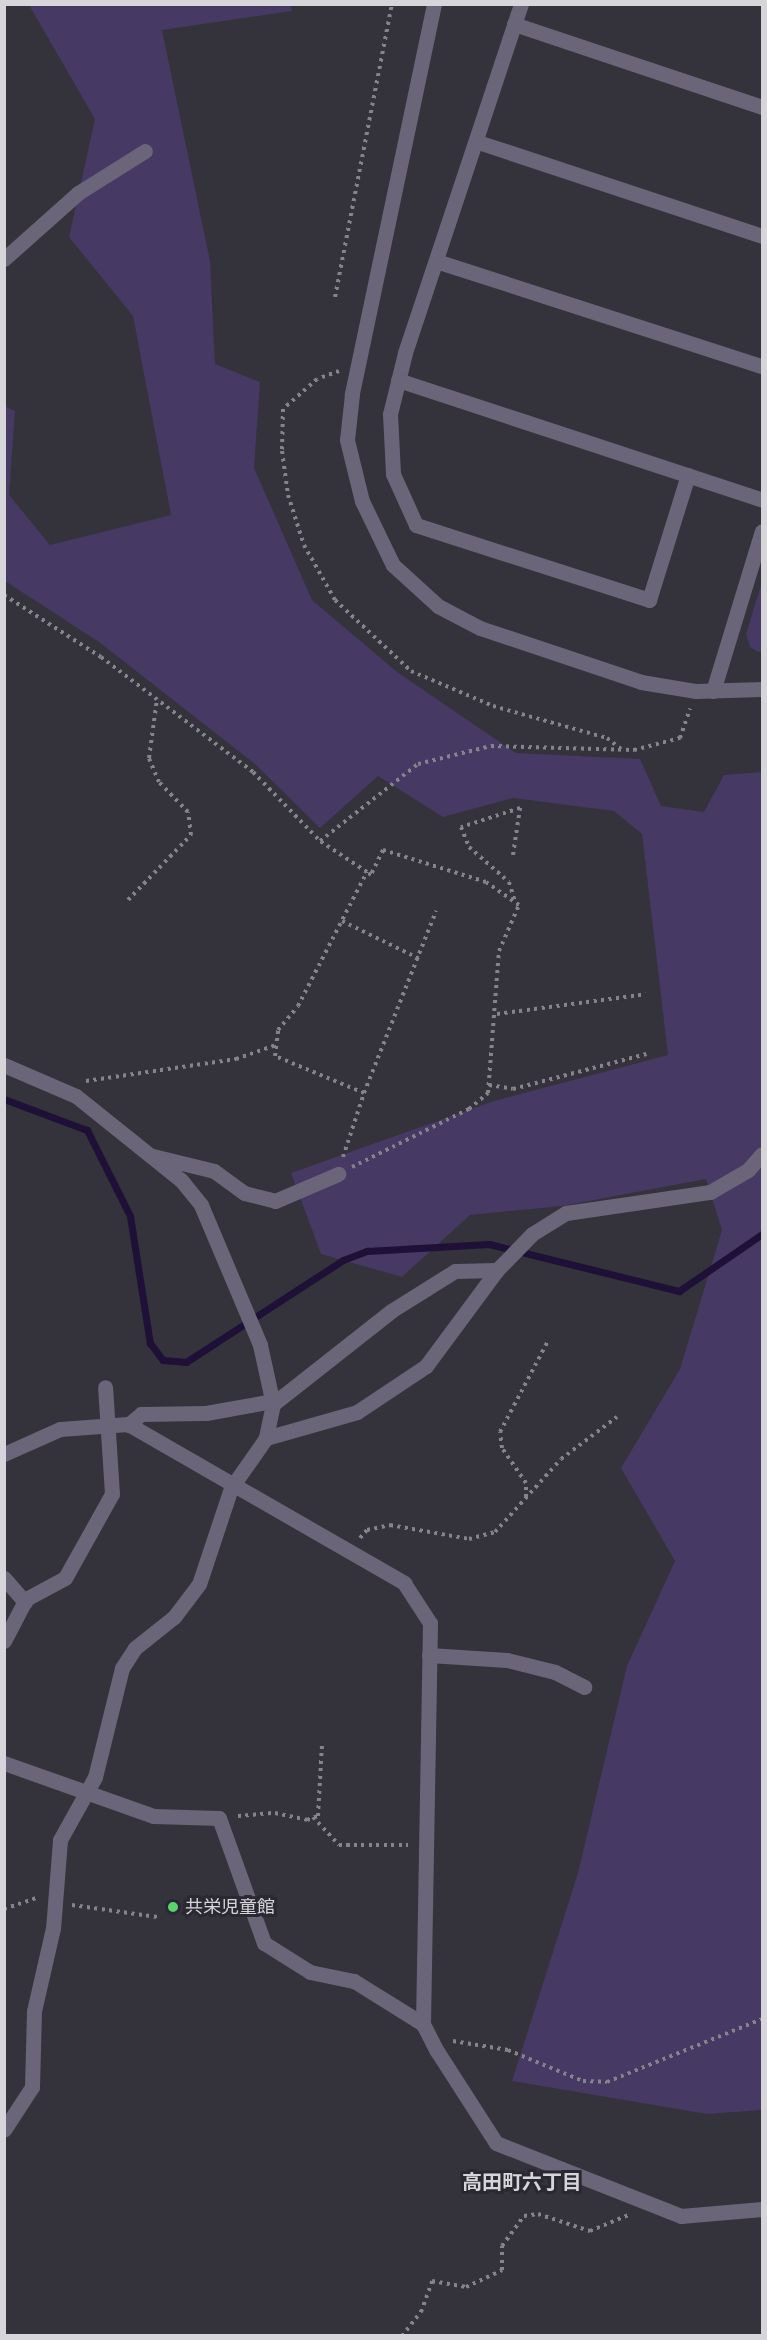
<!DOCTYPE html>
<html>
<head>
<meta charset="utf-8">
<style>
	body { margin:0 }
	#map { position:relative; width:767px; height:2340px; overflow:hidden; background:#34323a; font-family:"DejaVu Sans","Noto Sans JP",sans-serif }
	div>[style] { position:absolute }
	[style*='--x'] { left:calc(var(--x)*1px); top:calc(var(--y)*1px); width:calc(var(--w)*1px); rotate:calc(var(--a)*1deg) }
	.green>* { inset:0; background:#463963 }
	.stream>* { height:7px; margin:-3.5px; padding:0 3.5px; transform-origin:3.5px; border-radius:3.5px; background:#1e1036 }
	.path>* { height:4px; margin-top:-2px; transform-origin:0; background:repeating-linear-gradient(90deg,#86848b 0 3px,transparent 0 7.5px) }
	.minor>* { height:15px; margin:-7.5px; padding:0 7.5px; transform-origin:7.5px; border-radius:7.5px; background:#6a6579 }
	.dots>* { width:16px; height:16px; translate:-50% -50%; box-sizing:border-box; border:3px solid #2a2830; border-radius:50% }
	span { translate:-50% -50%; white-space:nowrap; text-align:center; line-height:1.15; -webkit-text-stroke:6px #2a2830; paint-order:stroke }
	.poi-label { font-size:18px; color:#d6d5da }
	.left { translate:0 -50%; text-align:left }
	.neighbourhood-label { font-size:20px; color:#d6d5da; font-weight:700 }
	.frame { position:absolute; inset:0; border:6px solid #d6d5da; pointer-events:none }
</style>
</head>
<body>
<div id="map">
	<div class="green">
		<i style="clip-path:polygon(29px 5px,290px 5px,292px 11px,162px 30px,210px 261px,215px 364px,260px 382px,254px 468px,312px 600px,397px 672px,516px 753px,640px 759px,661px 806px,704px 812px,724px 775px,762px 772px,762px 2110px,707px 2114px,512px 2081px,578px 1873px,627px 1666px,675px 1561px,621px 1468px,680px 1369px,722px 1230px,706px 1179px,562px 1206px,470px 1215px,402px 1277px,321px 1254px,291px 1173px,494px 1101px,668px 1055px,642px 834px,614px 811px,513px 798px,443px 817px,378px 776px,320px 828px,255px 764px,99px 642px,5px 581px,4px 406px,15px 411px,9px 495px,50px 545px,171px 515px,133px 316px,69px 237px,95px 119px)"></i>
		<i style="clip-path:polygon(762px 582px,762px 651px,758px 652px,750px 647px,746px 634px)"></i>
	</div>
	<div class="stream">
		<i style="--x:4;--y:1099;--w:89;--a:20.5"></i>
		<i style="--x:87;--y:1130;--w:96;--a:63.4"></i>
		<i style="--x:130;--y:1216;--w:129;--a:81.1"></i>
		<i style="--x:150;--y:1343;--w:21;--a:53"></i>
		<i style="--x:163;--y:1360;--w:23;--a:5"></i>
		<i style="--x:186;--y:1362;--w:187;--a:-33"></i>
		<i style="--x:343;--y:1260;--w:26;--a:-21"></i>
		<i style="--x:367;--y:1251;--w:122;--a:-3.3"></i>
		<i style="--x:489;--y:1244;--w:196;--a:13.9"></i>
		<i style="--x:679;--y:1291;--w:101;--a:-34.5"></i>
	</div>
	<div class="path">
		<i style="--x:335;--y:297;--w:298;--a:-79"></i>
		<i style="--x:339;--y:371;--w:23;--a:160"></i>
		<i style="--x:317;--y:379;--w:45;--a:138.6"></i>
		<i style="--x:283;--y:409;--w:42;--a:91.4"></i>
		<i style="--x:282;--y:451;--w:44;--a:82.2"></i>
		<i style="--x:288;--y:495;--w:52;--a:72.3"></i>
		<i style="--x:304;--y:545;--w:63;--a:60.6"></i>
		<i style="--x:335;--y:600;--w:104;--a:43.1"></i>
		<i style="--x:411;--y:671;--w:89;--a:23.1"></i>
		<i style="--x:493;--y:706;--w:118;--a:15.7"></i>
		<i style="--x:607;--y:738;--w:18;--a:38"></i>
		<i style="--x:4;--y:595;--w:115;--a:32.6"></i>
		<i style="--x:101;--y:657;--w:191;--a:37.1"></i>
		<i style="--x:253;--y:772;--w:96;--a:45.8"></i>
		<i style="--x:513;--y:855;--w:48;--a:-81.5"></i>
		<i style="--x:520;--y:808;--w:62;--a:162.1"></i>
		<i style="--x:461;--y:827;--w:22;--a:68"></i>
		<i style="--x:469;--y:847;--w:53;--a:41.2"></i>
		<i style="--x:509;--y:882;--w:21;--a:73"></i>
		<i style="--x:128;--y:900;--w:91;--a:-45.9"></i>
		<i style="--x:191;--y:835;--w:23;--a:-97"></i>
		<i style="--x:188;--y:812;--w:42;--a:-134"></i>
		<i style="--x:159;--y:782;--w:26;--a:-113"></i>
		<i style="--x:149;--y:758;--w:60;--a:-82.3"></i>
		<i style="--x:342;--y:921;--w:85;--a:26"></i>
		<i style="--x:497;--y:1014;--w:150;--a:-7.6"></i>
		<i style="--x:86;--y:1081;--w:152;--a:-8.3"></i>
		<i style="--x:236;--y:1059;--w:42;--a:-19.3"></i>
		<i style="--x:489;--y:1085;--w:24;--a:9"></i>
		<i style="--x:513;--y:1089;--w:138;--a:-14.7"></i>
		<i style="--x:364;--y:1093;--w:196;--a:-68.4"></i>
		<i style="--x:343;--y:1157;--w:67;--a:-71.8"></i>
		<i style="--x:364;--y:1093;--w:96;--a:-157.4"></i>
		<i style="--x:275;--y:1056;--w:26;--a:-83"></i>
		<i style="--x:278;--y:1030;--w:31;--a:-50"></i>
		<i style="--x:298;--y:1006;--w:151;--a:-62.8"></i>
		<i style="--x:367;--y:872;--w:56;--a:-146.6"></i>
		<i style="--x:320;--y:841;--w:125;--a:-38.2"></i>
		<i style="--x:418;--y:764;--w:75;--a:-13.9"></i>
		<i style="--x:491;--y:746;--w:143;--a:1.6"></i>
		<i style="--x:634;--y:750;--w:48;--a:-14.6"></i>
		<i style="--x:680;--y:738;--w:31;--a:-71"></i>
		<i style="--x:352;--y:1167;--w:131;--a:-26.4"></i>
		<i style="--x:469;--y:1109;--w:25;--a:-40"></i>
		<i style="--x:488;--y:1093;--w:142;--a:-85.6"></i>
		<i style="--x:499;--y:951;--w:50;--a:-66.5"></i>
		<i style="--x:519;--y:905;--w:40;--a:-145.1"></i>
		<i style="--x:486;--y:882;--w:108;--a:-162.7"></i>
		<i style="--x:383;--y:850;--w:28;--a:116"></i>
		<i style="--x:371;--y:875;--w:5;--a:-143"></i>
		<i style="--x:526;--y:1497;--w:14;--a:-90"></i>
		<i style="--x:526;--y:1483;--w:42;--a:-124.4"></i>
		<i style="--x:502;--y:1448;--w:16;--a:-97"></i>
		<i style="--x:500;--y:1432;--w:101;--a:-62.2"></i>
		<i style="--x:360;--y:1538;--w:11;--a:-49"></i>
		<i style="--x:367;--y:1530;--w:24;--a:-12"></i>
		<i style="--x:390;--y:1525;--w:80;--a:10"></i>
		<i style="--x:469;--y:1539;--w:27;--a:-15"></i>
		<i style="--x:495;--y:1532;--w:98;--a:-47.9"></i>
		<i style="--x:561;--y:1459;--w:70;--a:-36.9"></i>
		<i style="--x:238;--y:1816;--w:37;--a:-5"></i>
		<i style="--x:275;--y:1813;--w:33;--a:12"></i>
		<i style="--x:307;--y:1820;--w:12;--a:-20"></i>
		<i style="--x:318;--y:1816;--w:71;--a:-86.8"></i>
		<i style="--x:313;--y:1817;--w:38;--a:47"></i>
		<i style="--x:339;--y:1845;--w:69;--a:0"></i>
		<i style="--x:72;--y:1905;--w:86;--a:8"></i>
		<i style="--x:4;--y:1909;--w:36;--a:-19"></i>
		<i style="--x:453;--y:2041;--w:56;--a:9.3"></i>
		<i style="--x:508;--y:2050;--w:81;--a:22.5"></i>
		<i style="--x:583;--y:2081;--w:24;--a:2"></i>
		<i style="--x:607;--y:2082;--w:167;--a:-22.1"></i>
		<i style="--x:402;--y:2336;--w:31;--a:-52"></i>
		<i style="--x:421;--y:2312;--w:33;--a:-70"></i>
		<i style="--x:432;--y:2281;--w:35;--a:10"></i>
		<i style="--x:466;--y:2287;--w:40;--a:-25"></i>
		<i style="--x:502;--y:2270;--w:24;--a:-90"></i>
		<i style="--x:502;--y:2246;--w:37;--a:-54"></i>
		<i style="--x:524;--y:2216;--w:14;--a:-8"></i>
		<i style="--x:538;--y:2214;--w:55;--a:18.1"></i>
		<i style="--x:590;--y:2231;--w:44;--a:-22.5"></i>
	</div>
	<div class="minor">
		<i style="--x:434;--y:4;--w:399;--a:101.9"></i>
		<i style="--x:352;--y:394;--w:46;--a:96.2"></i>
		<i style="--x:347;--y:440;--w:63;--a:76.2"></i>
		<i style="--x:362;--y:501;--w:71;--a:64.2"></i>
		<i style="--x:393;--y:565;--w:61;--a:42.3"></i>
		<i style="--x:438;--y:606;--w:47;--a:27.6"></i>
		<i style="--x:480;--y:628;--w:170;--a:18.5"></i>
		<i style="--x:641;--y:682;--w:56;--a:9.3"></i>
		<i style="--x:696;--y:691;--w:66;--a:-1.7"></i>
		<i style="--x:521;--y:4;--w:368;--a:108.4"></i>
		<i style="--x:405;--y:353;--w:63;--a:103.8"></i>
		<i style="--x:390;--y:414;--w:60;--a:87.1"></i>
		<i style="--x:393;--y:474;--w:56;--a:65.7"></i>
		<i style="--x:416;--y:525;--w:245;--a:17.8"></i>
		<i style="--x:649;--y:600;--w:131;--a:-72.7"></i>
		<i style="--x:514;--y:24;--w:262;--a:18.5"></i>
		<i style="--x:478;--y:142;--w:299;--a:18.3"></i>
		<i style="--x:4;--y:259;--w:99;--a:-41.7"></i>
		<i style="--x:78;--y:193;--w:79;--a:-32.1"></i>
		<i style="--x:436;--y:261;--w:342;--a:17.9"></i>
		<i style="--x:398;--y:380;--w:383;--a:18.2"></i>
		<i style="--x:713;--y:691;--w:167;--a:-73"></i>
		<i style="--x:4;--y:1065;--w:78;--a:23.3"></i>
		<i style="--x:76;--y:1096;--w:134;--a:38.7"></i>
		<i style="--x:181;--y:1180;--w:32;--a:51"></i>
		<i style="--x:201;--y:1205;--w:152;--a:67.1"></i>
		<i style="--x:260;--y:1345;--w:60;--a:77.6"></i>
		<i style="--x:273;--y:1404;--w:35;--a:102"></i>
		<i style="--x:266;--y:1438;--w:61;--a:125"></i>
		<i style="--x:231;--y:1488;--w:101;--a:108.4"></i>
		<i style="--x:199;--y:1584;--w:41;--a:127.1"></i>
		<i style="--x:174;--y:1617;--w:50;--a:141.5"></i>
		<i style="--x:135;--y:1648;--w:24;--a:123"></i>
		<i style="--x:122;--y:1668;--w:112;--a:103.9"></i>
		<i style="--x:95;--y:1777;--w:72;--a:119.1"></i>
		<i style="--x:60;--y:1840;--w:88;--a:94.5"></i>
		<i style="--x:53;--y:1928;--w:85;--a:102.9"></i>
		<i style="--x:34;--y:2011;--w:76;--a:91.5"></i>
		<i style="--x:32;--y:2087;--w:51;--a:123.1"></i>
		<i style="--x:153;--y:1156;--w:63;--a:13.8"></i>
		<i style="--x:214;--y:1171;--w:37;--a:36"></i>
		<i style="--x:244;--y:1193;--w:32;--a:14"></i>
		<i style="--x:275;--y:1201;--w:69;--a:-23.2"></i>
		<i style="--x:273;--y:1404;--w:150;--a:-38.2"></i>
		<i style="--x:391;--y:1311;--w:75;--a:-32"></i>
		<i style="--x:455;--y:1271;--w:42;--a:-1.4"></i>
		<i style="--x:497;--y:1270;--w:50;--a:-45.8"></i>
		<i style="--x:532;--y:1234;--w:40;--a:-32"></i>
		<i style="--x:566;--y:1213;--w:146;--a:-8.3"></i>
		<i style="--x:710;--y:1192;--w:44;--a:-30.1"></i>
		<i style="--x:748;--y:1170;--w:21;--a:-49"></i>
		<i style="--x:128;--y:1425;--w:17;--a:-40"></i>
		<i style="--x:141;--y:1414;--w:65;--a:-0.9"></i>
		<i style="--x:206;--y:1413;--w:67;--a:-10.3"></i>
		<i style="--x:266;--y:1438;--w:95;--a:-15.9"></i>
		<i style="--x:357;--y:1412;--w:83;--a:-33.7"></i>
		<i style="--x:426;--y:1366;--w:119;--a:-53.5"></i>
		<i style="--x:4;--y:1454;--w:61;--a:-24.1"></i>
		<i style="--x:60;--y:1429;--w:68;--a:-4.2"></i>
		<i style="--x:128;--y:1424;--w:319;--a:29.9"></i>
		<i style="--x:404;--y:1583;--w:48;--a:57"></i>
		<i style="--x:430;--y:1623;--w:401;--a:91"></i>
		<i style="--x:423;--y:2024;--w:30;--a:63"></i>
		<i style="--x:437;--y:2051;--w:109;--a:57.3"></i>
		<i style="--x:496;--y:2143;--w:199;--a:21.5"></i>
		<i style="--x:681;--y:2216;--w:81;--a:-4.9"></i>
		<i style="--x:4;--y:1578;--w:32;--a:49"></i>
		<i style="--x:4;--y:1641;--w:47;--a:-62.4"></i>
		<i style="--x:26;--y:1599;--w:44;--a:-28.3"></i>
		<i style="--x:65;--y:1578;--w:96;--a:-60.8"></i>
		<i style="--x:112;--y:1494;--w:107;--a:-93.7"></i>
		<i style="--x:429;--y:1655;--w:78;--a:3.7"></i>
		<i style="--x:507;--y:1660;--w:49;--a:14"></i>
		<i style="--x:555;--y:1672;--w:33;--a:27"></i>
		<i style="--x:4;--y:1763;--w:159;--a:19.5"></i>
		<i style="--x:154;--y:1816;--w:65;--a:1.8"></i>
		<i style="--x:219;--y:1818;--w:133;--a:70.2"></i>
		<i style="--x:264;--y:1943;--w:54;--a:32.2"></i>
		<i style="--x:310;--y:1972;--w:45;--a:11.6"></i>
		<i style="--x:354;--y:1981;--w:81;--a:31.9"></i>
	</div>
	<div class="dots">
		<i style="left:173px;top:1907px;background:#58d570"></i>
	</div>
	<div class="poi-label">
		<span class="left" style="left:185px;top:1907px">共栄児童館</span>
	</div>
	<div class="neighbourhood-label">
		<span style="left:522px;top:2182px">高田町六丁目</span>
	</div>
	<div class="frame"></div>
</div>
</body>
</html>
